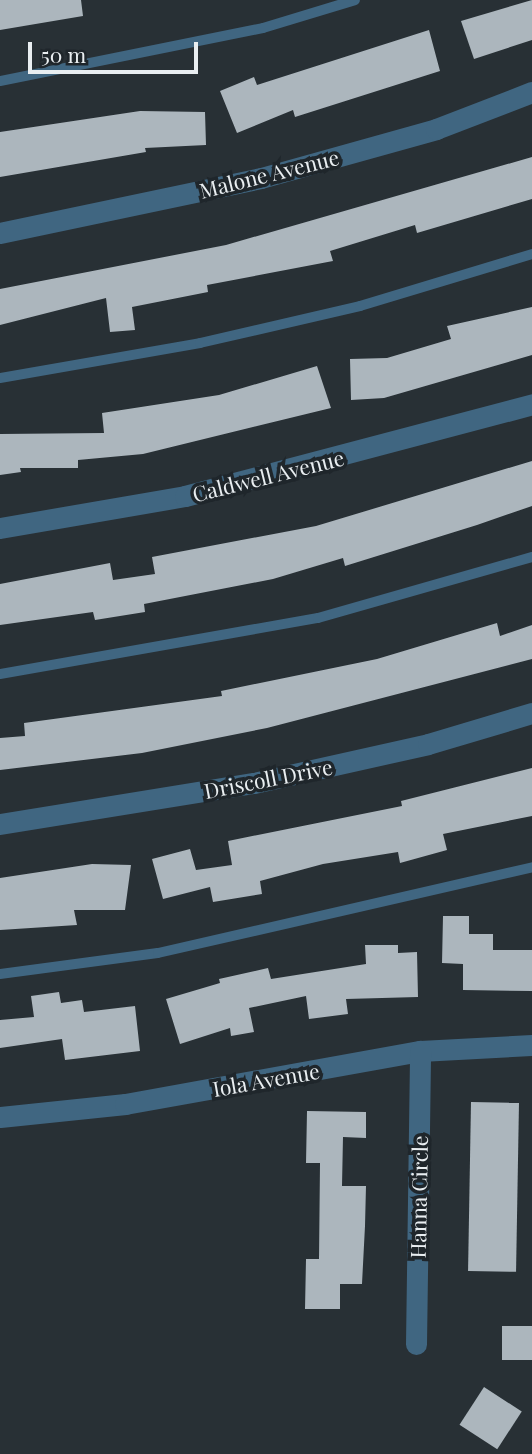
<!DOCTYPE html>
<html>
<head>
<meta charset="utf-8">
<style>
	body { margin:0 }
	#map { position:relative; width:532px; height:1454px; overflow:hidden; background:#283035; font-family:"Playfair Display",serif }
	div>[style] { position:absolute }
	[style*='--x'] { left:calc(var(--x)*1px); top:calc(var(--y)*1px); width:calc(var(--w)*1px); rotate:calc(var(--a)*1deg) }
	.building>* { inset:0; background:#acb6bd; transform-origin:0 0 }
	.lane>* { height:10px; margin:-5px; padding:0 5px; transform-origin:5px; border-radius:5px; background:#406681 }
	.street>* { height:21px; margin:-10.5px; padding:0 10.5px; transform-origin:10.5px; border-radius:10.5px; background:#406681 }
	span { translate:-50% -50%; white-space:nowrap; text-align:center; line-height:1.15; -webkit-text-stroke:7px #1f262b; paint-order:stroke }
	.street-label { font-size:21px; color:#e9eef1 }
	.scale { position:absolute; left:28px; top:42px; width:170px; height:32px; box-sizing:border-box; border:4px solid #e9eef1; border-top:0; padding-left:9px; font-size:21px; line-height:24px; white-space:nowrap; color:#e9eef1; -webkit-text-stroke:5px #1f262b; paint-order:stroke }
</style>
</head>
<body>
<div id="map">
	<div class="building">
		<i style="clip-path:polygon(0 0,81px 0,83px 16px,0 30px)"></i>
		<i style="clip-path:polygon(532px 0,532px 40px,474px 59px,461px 21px)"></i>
		<i style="clip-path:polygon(429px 30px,440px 71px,295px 117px,293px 110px,237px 133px,220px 91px,254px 77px,257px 85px)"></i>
		<i style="clip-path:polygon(140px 111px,205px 112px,206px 145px,145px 148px,146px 152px,0 177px,0 132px)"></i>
		<i style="clip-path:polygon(532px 157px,532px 199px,417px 233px,415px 225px,330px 251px,333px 261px,207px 285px,208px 292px,132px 307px,135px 330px,110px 332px,106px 298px,0 325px,0 289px,226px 245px)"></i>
		<i style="clip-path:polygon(532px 307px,532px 355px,384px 398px,351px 400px,350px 359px,387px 358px,451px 339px,447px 326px)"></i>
		<i style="clip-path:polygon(317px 366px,331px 408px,143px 454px,78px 460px,78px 468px,20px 468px,21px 472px,0 475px,0 434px,104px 433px,102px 413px,219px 395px)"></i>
		<i style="clip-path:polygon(532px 461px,532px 506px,477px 525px,345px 566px,343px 558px,273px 579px,144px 604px,145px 612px,95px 620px,93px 612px,0 625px,0 584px,110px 563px,113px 580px,155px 574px,152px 557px,316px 526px)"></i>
		<i style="clip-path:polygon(497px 623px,500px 636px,532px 625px,532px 659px,267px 728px,142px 753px,0 770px,0 738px,25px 736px,24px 723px,222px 696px,221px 691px,377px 659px)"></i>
		<i style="clip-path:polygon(532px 768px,532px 816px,443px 834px,447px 850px,400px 863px,398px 852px,323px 864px,260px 881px,262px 894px,213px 902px,210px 887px,163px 899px,152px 859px,190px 849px,196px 870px,232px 865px,228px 841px,402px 806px,401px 801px)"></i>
		<i style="clip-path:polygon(92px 864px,131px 865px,125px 910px,74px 910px,77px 925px,0 930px,0 878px)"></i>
		<i style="clip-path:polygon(443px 916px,469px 916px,469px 934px,493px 934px,493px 950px,532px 950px,532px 991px,463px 990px,463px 964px,442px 963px)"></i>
		<i style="clip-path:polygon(365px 945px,398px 945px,398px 953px,417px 952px,418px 997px,346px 999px,348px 1014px,309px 1019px,306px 996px,249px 1008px,254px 1032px,231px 1036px,230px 1028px,180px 1044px,166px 999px,220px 983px,219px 979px,268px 968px,271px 979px,366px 964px)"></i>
		<i style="clip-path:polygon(59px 992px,61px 1003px,82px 1000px,84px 1012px,135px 1006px,140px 1051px,65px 1060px,62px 1039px,0 1048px,0 1020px,34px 1017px,31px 996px)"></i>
		<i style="left:471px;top:1102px;width:48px;height:169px;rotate:1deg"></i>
		<i style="clip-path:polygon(307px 1111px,366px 1112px,366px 1138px,343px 1137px,342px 1186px,366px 1186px,365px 1226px,362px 1284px,340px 1284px,340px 1309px,305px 1309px,306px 1259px,319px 1259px,320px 1163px,306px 1163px)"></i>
		<i style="left:502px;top:1326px;width:30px;height:34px"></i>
		<i style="left:484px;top:1387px;width:45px;height:45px;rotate:33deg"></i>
	</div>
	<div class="lane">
		<i style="--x:0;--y:81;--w:268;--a:-11.4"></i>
		<i style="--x:263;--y:28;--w:96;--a:-16.9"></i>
		<i style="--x:0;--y:378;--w:203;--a:-9.9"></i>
		<i style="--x:200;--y:343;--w:164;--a:-13"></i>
		<i style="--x:360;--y:306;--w:180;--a:-16.8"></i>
		<i style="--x:0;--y:674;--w:323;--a:-10"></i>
		<i style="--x:318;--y:618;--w:223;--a:-15.9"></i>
		<i style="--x:0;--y:974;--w:159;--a:-7.6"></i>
		<i style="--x:158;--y:953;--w:384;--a:-12.9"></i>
	</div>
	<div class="street">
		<i style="--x:0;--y:233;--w:267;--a:-11.9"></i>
		<i style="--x:261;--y:178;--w:182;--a:-15.6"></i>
		<i style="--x:436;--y:129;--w:103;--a:-21.1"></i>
		<i style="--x:0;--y:528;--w:188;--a:-9.8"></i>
		<i style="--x:185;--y:496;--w:359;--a:-14.8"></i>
		<i style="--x:0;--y:824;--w:257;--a:-9.2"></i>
		<i style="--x:254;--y:783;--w:178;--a:-12.6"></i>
		<i style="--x:428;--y:744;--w:109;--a:-16.6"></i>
		<i style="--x:0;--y:1117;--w:126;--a:-5.9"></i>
		<i style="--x:125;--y:1104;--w:300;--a:-10.2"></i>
		<i style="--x:420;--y:1051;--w:112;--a:-3.1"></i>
		<i style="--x:416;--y:1344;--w:293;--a:-89.2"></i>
	</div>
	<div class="street-label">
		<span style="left:269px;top:173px;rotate:-14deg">Malone Avenue</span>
		<span style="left:268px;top:475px;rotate:-14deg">Caldwell Avenue</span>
		<span style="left:268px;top:778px;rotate:-11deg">Driscoll Drive</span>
		<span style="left:266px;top:1079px;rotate:-10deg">Iola Avenue</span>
		<span style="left:418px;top:1197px;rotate:-89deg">Hanna Circle</span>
	</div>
	<div class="scale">50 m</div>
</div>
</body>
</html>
